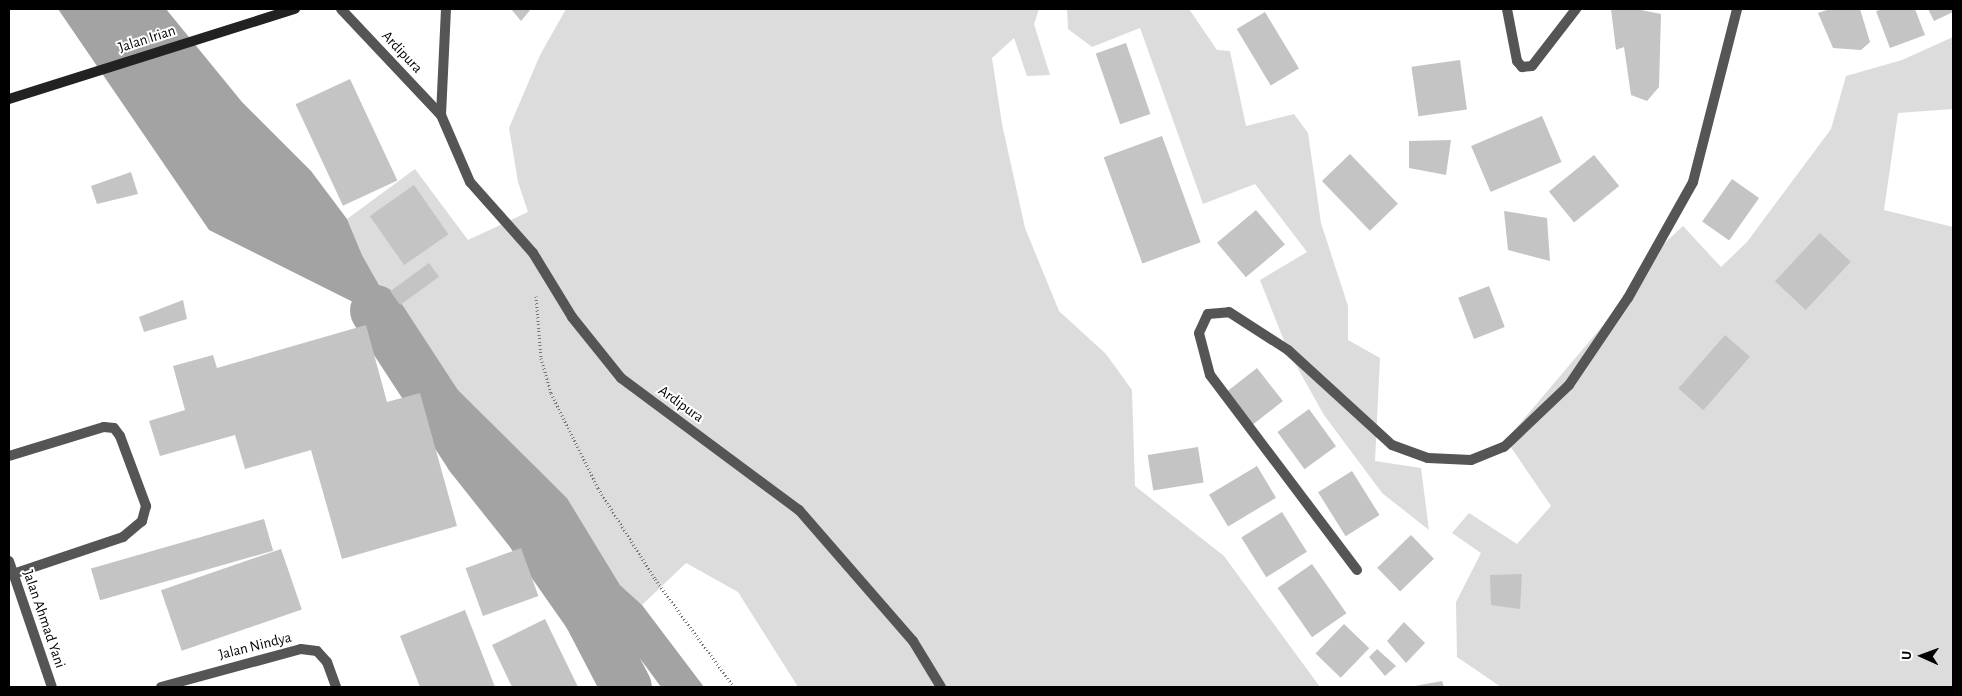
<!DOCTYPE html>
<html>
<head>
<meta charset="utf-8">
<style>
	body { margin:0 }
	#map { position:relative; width:1962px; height:696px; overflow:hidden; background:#fff; font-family:"Alegreya Sans",sans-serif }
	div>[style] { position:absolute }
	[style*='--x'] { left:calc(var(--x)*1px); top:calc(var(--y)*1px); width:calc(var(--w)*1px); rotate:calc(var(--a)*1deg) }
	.green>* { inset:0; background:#dcdcdc }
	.water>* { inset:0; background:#a3a3a3 }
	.river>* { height:51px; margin:-25.5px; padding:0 25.5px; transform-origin:25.5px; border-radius:25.5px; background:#a3a3a3 }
	.building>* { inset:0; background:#c4c4c4; transform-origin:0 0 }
	.path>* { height:3px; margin-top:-1.5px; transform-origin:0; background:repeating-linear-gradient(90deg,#777 0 1px,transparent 0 3.5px) }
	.service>* { height:10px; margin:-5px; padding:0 5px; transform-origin:5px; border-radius:5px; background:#555 }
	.minor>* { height:10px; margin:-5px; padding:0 5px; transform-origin:5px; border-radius:5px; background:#555 }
	.tertiary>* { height:10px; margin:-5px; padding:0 5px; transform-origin:5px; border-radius:5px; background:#555 }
	.secondary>* { height:10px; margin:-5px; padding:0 5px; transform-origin:5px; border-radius:5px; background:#222 }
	span { translate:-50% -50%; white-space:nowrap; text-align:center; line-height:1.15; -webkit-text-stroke:4px #fff; paint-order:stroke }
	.street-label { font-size:15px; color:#000 }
	.frame { position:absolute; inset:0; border:10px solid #000; pointer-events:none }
	.north { position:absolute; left:1897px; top:631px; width:50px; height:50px; -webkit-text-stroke:4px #fff; paint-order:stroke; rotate:272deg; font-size:14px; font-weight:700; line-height:20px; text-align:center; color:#000 }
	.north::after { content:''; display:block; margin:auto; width:18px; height:22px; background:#000; clip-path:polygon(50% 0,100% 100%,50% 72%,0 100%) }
</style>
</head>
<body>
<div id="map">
	<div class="green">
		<i style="clip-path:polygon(566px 9px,1039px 9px,1034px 24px,1050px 75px,1027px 76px,1014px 38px,992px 58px,1002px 124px,1025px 228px,1059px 311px,1106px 354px,1132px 390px,1135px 486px,1224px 556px,1320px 687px,798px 687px,738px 592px,686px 563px,642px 605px,620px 585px,567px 498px,457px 389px,405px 331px,362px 255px,347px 219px,415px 169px,468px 240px,528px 212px,518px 182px,509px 128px,540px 55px)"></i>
		<i style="clip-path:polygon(1067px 9px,1189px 9px,1217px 50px,1230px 51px,1246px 126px,1294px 114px,1308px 133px,1321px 223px,1348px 306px,1348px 340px,1380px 358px,1375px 461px,1421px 468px,1429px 530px,1382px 493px,1324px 415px,1288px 351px,1260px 280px,1307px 252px,1255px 184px,1203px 204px,1140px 28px,1092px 47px,1068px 29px)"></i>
		<i style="clip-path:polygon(1953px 37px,1953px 109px,1898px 113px,1884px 210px,1953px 227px,1953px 687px,1501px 687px,1457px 657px,1456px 602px,1481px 553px,1452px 533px,1469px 513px,1517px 544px,1551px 506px,1506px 440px,1610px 317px,1658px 249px,1683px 226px,1721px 267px,1747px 242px,1831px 129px,1846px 76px,1902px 60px)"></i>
	</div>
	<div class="water">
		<i style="clip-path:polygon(58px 9px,166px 9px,242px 102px,311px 171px,347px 219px,362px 255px,405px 331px,457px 389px,567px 498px,620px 585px,642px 605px,704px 687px,661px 687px,487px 450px,359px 305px,209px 230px)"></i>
	</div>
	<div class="river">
		<i style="--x:375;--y:310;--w:174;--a:56.9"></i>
		<i style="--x:470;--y:456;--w:100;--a:51.5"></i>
		<i style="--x:532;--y:534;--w:98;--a:55"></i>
		<i style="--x:588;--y:614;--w:82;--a:62.5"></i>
	</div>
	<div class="building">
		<i style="clip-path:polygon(511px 9px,531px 9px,521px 21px)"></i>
		<i style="clip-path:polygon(1611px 9px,1636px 9px,1661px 14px,1659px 87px,1647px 101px,1631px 95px,1624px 47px,1616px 50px)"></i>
		<i style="clip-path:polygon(1830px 9px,1860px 9px,1870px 42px,1861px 50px,1833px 48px,1818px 13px)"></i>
		<i style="clip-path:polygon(1883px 9px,1915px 9px,1925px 35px,1890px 48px,1876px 11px)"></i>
		<i style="clip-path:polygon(1928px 9px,1953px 9px,1953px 12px,1934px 21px)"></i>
		<i style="left:1265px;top:12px;width:66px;height:33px;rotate:59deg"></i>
		<i style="left:1126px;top:43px;width:75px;height:32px;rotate:71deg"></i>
		<i style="left:1460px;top:60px;width:50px;height:49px;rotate:82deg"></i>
		<i style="left:350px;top:79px;width:112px;height:60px;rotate:65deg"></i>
		<i style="left:1542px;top:116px;width:50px;height:77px;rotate:67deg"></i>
		<i style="left:1162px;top:136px;width:113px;height:62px;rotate:70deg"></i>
		<i style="clip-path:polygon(1451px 140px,1446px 175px,1409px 168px,1409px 141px)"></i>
		<i style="left:1350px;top:154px;width:69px;height:39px;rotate:46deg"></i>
		<i style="left:1594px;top:155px;width:40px;height:58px;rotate:51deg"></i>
		<i style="clip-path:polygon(131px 172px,138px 194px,97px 204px,91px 186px)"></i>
		<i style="left:1732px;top:179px;width:33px;height:52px;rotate:35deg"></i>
		<i style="left:414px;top:185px;width:60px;height:54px;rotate:55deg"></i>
		<i style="left:1256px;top:210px;width:45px;height:51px;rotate:50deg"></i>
		<i style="clip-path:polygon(1504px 211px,1547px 218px,1550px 261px,1508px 250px)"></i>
		<i style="left:1820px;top:233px;width:42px;height:66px;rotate:43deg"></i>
		<i style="left:429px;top:263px;width:17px;height:48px;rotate:54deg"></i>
		<i style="left:1489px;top:286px;width:44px;height:33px;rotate:69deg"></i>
		<i style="clip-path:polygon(183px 300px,187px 319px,144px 332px,139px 317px)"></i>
		<i style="clip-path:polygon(366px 325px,387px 402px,420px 393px,457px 526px,342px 559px,311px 450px,245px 469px,235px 435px,160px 456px,149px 421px,185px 410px,173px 366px,213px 355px,217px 368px)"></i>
		<i style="left:1725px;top:335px;width:33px;height:71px;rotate:41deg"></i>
		<i style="left:1257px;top:368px;width:42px;height:38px;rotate:52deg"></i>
		<i style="left:1309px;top:409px;width:46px;height:39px;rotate:54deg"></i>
		<i style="left:1198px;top:447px;width:36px;height:51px;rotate:81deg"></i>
		<i style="left:1257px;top:466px;width:37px;height:56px;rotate:59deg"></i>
		<i style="left:1352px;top:471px;width:52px;height:40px;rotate:58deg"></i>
		<i style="left:1282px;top:512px;width:47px;height:48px;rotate:58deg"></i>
		<i style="left:264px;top:519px;width:33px;height:180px;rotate:74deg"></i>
		<i style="left:1411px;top:535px;width:33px;height:47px;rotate:46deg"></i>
		<i style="left:521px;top:548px;width:51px;height:59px;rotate:70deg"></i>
		<i style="left:281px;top:549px;width:64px;height:127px;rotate:71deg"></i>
		<i style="left:1312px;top:564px;width:60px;height:42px;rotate:55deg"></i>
		<i style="clip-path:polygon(1522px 574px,1520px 609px,1491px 605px,1490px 575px)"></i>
		<i style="clip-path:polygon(465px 610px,495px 687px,420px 687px,400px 636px)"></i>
		<i style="clip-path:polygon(545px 619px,578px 687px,512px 687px,492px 645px)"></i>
		<i style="clip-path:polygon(1404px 622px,1425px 643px,1406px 663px,1387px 641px)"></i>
		<i style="left:1344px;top:624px;width:35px;height:41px;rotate:44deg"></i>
		<i style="clip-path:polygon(1377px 649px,1396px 666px,1385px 676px,1369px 657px)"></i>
		<i style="clip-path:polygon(1442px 681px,1444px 687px,1415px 687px,1415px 686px)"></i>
	</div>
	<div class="path">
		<i style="--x:536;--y:296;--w:62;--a:85.4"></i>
		<i style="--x:541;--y:358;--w:36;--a:74"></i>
		<i style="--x:551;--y:393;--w:106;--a:63.7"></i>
		<i style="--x:598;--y:488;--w:107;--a:57.9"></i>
		<i style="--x:655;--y:579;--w:134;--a:53.8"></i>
	</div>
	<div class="service">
		<i style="--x:9;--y:456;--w:99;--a:-17"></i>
		<i style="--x:104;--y:427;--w:10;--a:6"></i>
		<i style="--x:114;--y:428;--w:10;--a:53"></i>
		<i style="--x:120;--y:436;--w:75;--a:69.6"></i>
		<i style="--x:146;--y:506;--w:16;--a:105"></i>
		<i style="--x:142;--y:521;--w:25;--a:140"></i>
		<i style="--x:123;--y:537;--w:116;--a:161.4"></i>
	</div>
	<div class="minor">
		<i style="--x:1507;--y:9;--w:53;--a:79.1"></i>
		<i style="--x:1517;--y:61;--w:8;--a:50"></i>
		<i style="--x:1522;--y:67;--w:10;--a:-6"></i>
		<i style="--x:1532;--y:66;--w:72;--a:-52.3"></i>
		<i style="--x:1357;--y:570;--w:244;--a:-127"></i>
		<i style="--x:1210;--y:375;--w:43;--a:-104.7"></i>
		<i style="--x:1199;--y:333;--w:21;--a:-65"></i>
		<i style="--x:1208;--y:314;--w:21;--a:-5"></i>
		<i style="--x:1229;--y:312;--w:70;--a:32.8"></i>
		<i style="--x:1288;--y:350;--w:141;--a:42.4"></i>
		<i style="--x:1392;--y:445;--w:38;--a:20"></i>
		<i style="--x:1428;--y:458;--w:43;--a:2.7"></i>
		<i style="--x:1471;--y:460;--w:35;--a:-22"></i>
		<i style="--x:1504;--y:447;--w:90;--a:-43.6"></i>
		<i style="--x:1569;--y:385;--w:105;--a:-55.9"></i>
		<i style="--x:1628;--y:298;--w:133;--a:-60.7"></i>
		<i style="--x:1693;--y:182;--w:179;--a:-75.7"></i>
		<i style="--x:161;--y:687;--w:145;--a:-15.2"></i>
		<i style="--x:301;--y:649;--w:16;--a:7"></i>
		<i style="--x:317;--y:651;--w:15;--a:48"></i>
		<i style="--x:327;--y:662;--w:27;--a:70"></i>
	</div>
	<div class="tertiary">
		<i style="--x:341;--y:9;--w:146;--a:46.7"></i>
		<i style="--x:441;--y:115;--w:73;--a:66.6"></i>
		<i style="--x:470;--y:182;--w:95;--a:48.4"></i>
		<i style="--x:533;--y:253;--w:75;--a:58.6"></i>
		<i style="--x:572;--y:317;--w:78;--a:51.2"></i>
		<i style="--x:621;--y:378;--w:222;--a:36.6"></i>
		<i style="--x:799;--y:510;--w:174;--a:49"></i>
		<i style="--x:913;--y:641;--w:54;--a:58.7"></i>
		<i style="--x:441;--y:115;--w:106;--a:-87.3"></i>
		<i style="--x:9;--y:561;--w:133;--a:71.2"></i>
	</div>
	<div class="secondary">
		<i style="--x:9;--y:99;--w:300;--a:-17.5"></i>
	</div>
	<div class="street-label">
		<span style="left:147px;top:39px;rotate:-18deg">Jalan Irian</span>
		<span style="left:402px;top:52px;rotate:47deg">Ardipura</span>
		<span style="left:681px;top:404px;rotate:36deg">Ardipura</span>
		<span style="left:44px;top:619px;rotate:71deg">Jalan Ahmad Yani</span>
		<span style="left:255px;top:646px;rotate:-14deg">Jalan Nindya</span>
	</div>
	<div class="frame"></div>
	<div class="north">U</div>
</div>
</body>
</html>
